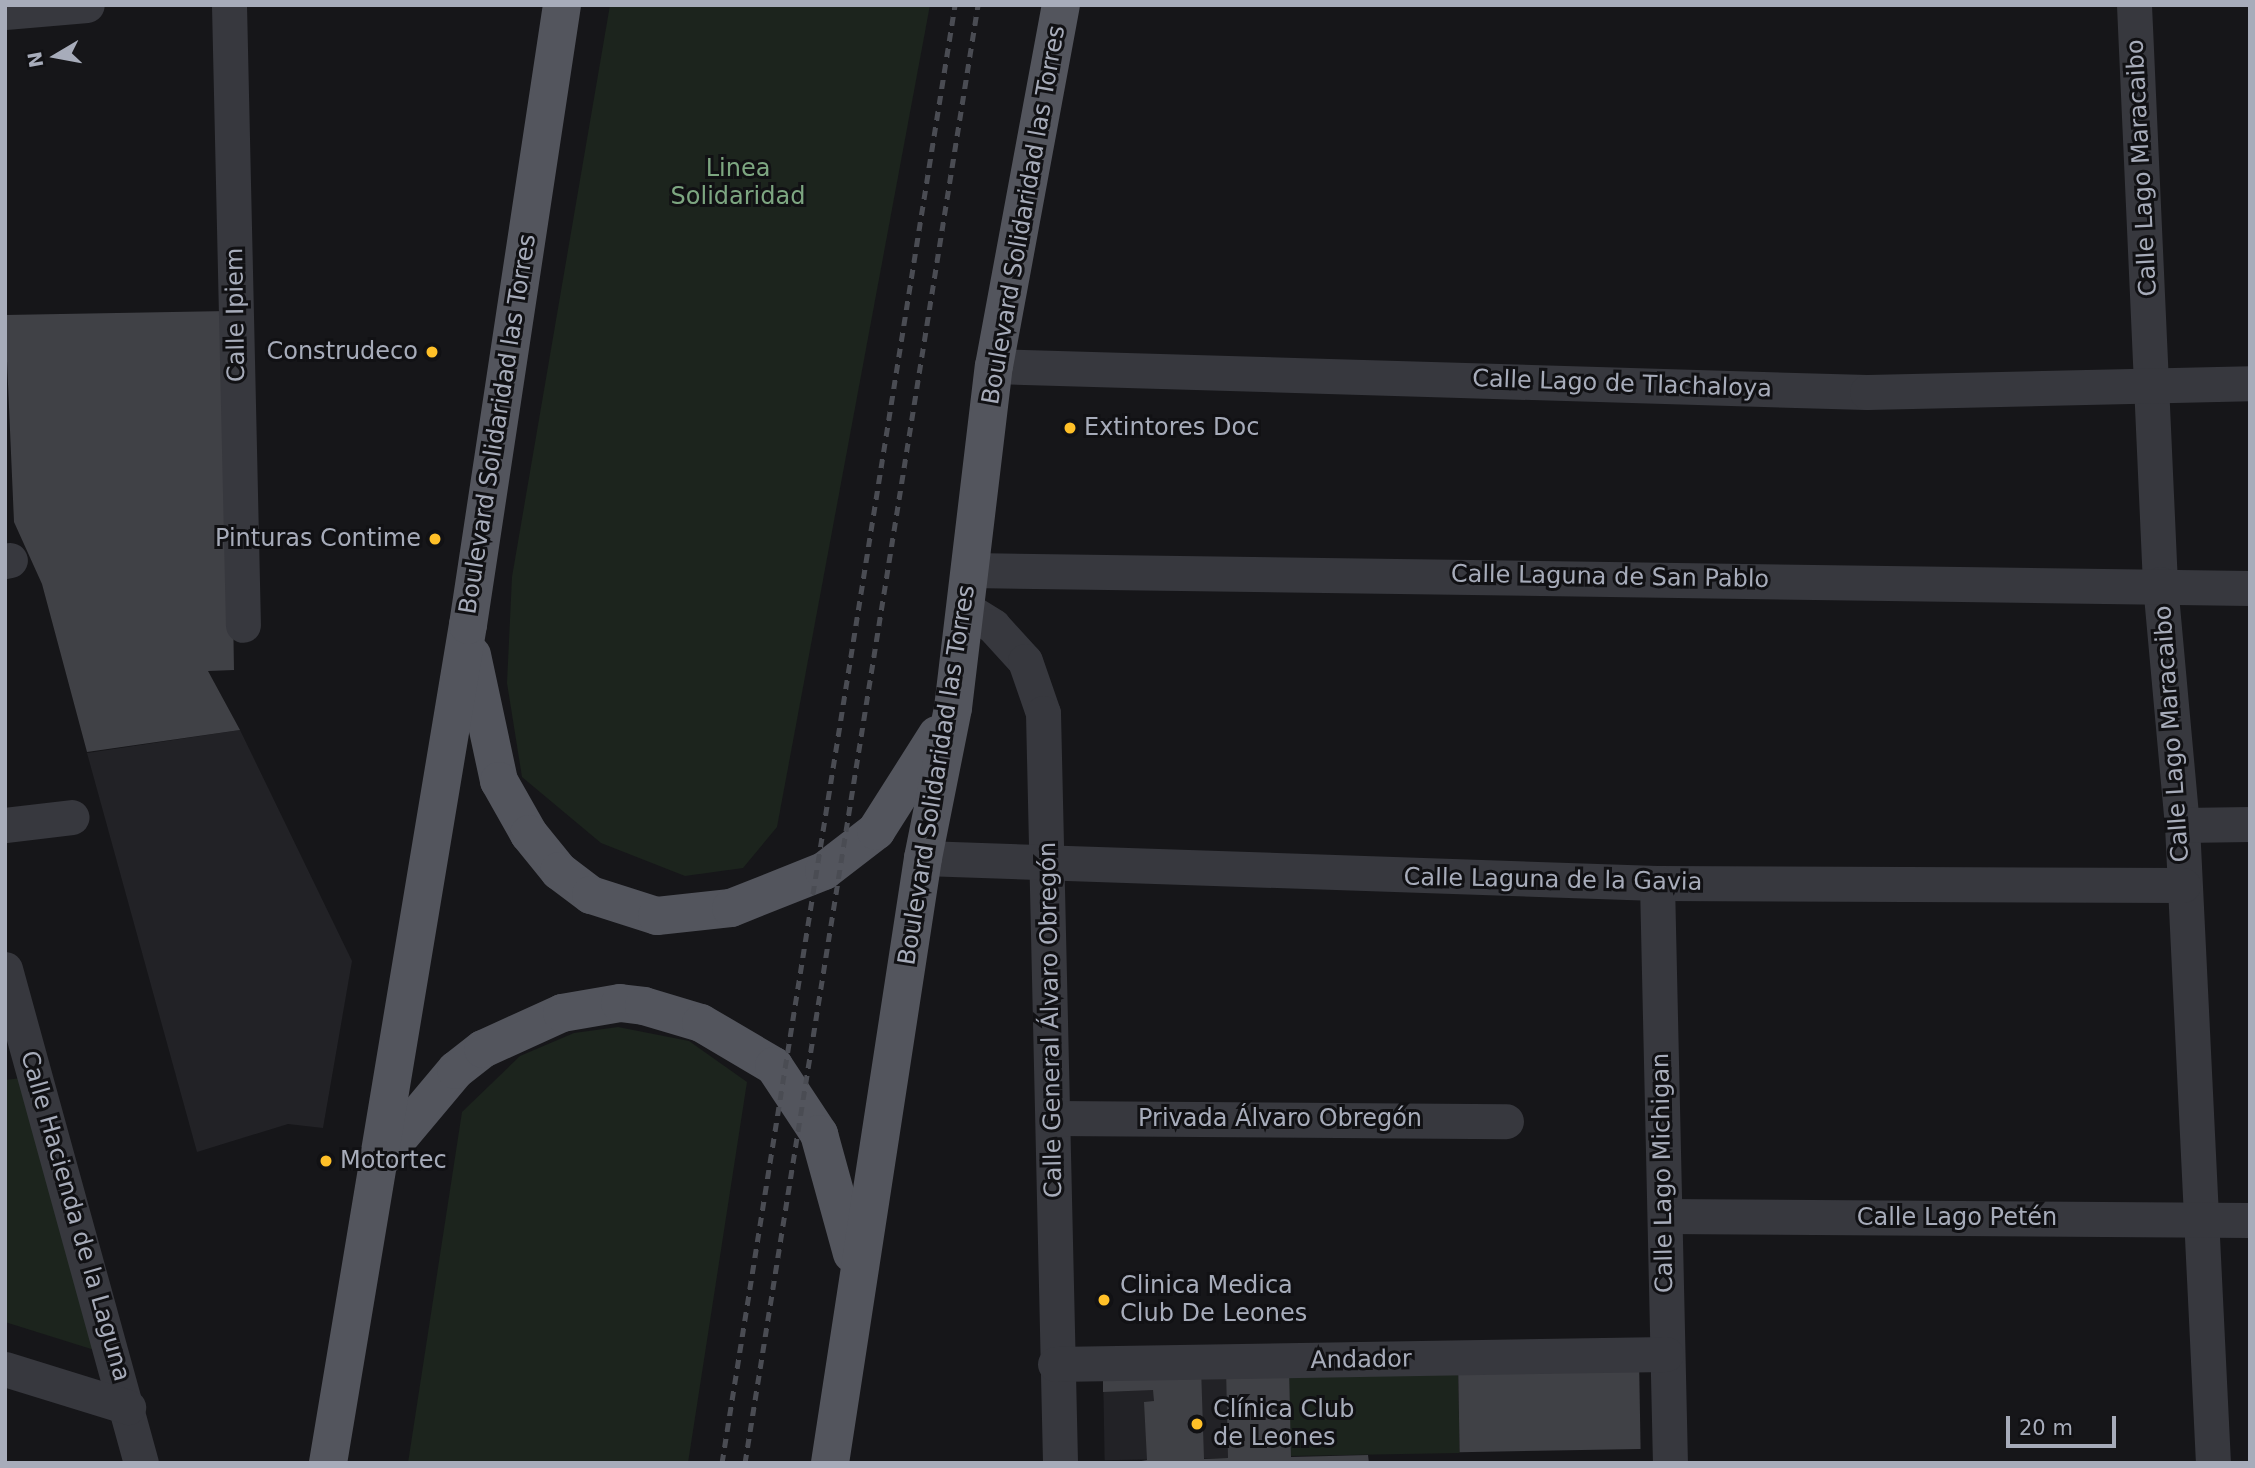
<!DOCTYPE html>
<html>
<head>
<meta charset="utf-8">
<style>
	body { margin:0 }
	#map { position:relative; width:2255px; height:1468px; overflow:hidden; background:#161619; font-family:"DejaVu Sans",sans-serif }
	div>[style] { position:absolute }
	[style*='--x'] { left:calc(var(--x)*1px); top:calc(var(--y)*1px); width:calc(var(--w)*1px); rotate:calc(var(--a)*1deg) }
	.built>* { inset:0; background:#222226; transform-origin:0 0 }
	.green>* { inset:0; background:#1c241d; transform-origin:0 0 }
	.building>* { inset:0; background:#404146; transform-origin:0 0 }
	.minor>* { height:35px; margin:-17.5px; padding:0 17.5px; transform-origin:17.5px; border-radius:17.5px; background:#37383e }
	.major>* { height:38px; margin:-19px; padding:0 19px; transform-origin:19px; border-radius:19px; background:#53555d }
	.rail>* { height:5px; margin-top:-2.5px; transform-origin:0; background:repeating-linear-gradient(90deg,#4a4c53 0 9px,transparent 0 16px) }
	.dots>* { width:19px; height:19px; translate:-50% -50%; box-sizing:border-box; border:4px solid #111114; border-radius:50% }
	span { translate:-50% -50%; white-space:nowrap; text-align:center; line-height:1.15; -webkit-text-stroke:6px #111114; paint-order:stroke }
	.street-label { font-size:24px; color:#a7acba }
	.park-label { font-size:24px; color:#7da681 }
	.poi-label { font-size:24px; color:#a7acba }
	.right { translate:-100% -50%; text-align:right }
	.left { translate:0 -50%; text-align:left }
	.frame { position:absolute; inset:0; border:7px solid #a7acba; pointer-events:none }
	.north { position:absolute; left:21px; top:21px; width:70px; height:70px; -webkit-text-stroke:5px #111114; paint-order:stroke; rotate:260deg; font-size:19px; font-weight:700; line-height:28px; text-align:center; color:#a7acba }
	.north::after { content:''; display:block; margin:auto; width:24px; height:32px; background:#a7acba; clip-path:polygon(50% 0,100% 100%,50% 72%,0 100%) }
	.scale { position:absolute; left:2006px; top:1416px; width:110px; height:32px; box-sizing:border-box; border:4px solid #a7acba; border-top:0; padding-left:9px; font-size:21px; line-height:24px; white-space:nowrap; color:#a7acba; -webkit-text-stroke:5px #111114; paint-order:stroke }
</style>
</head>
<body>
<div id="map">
	<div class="built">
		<i style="clip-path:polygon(240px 730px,352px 961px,323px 1128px,288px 1124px,197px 1152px,87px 753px)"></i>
		<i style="left:1289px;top:1365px;width:92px;height:186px;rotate:89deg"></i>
	</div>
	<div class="green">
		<i style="clip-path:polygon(610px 5px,930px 5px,777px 827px,743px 868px,685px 876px,601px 843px,522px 777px,507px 683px,512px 577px)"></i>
		<i style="clip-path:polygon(618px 1027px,689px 1041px,747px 1082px,688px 1463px,408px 1463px,462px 1112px,520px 1056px,574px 1033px)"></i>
		<i style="clip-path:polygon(30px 1077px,104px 1353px,5px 1322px,5px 1080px)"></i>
		<i style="left:1458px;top:1362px;width:91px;height:169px;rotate:89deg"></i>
	</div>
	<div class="building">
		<i style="clip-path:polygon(228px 311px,234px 670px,208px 671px,240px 730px,87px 752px,42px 584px,14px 522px,5px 315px)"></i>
		<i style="left:1639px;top:1358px;width:91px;height:181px;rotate:89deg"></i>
		<i style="clip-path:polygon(1289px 1365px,1291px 1457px,1368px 1455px,1369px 1463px,1130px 1463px,1147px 1460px,1144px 1402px,1154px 1401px,1153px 1390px,1103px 1392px,1103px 1369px,1201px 1367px,1204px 1459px,1228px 1458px,1226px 1367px)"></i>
	</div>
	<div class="minor">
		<i style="--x:229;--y:5;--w:620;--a:88.71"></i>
		<i style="--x:2134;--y:5;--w:580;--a:87.43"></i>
		<i style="--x:2160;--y:584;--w:242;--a:84.8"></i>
		<i style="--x:2182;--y:825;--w:639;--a:87.22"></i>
		<i style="--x:5;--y:12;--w:82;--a:-4.9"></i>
		<i style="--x:994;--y:366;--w:873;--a:1.71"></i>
		<i style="--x:1867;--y:392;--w:383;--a:-1.3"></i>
		<i style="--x:5;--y:561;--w:5;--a:-11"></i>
		<i style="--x:970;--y:570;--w:1280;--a:0.81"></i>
		<i style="--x:966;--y:609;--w:32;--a:32"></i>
		<i style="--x:993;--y:626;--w:47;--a:47.6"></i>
		<i style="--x:1025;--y:661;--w:55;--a:70.9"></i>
		<i style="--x:1043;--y:713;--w:750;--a:88.7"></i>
		<i style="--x:5;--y:825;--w:67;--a:-6.8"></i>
		<i style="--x:2182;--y:825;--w:68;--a:-0.8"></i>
		<i style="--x:923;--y:858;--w:734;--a:1.95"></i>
		<i style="--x:1657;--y:883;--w:526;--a:0.22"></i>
		<i style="--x:1657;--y:883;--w:580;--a:88.72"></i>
		<i style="--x:5;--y:969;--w:512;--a:74.61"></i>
		<i style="--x:1054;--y:1118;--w:452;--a:0.4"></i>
		<i style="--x:1665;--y:1216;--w:585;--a:0.39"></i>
		<i style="--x:1055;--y:1364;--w:611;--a:-0.94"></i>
		<i style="--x:5;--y:1369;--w:129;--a:17.2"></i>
	</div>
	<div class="major">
		<i style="--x:472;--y:655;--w:129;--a:77.9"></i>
		<i style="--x:499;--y:781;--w:61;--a:60.5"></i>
		<i style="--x:529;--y:834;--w:48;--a:51"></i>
		<i style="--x:559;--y:871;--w:40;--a:37"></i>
		<i style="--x:591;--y:895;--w:69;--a:17.7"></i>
		<i style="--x:657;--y:916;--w:74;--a:-6.2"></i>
		<i style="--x:731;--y:908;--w:100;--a:-21.7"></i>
		<i style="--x:824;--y:871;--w:66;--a:-37.6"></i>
		<i style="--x:876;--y:831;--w:114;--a:-57.6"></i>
		<i style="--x:377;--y:1164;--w:123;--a:-50"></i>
		<i style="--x:456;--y:1070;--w:34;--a:-38"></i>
		<i style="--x:483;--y:1049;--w:87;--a:-24.5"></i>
		<i style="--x:562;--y:1013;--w:59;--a:-9.8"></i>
		<i style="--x:620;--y:1003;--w:24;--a:7"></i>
		<i style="--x:644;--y:1006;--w:59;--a:16.6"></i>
		<i style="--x:701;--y:1023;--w:85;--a:30.5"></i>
		<i style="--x:774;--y:1066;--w:82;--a:56.5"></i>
		<i style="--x:819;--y:1134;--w:124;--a:74.6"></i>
		<i style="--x:328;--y:1463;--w:850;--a:-80.52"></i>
		<i style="--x:468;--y:625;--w:627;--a:-81.38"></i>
		<i style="--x:830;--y:1463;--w:612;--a:-81.26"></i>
		<i style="--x:923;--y:858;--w:153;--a:-78.7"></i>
		<i style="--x:953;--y:708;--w:344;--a:-83.2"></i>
		<i style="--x:994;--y:366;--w:367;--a:-79.5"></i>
	</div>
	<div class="rail">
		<i style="--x:722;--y:1463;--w:1477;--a:-80.92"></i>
		<i style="--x:745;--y:1463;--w:1477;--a:-80.92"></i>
	</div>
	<div class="dots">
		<i style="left:432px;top:352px;background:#ffc028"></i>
		<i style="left:1070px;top:428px;background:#ffc028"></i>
		<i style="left:435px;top:539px;background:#ffc028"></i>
		<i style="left:326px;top:1161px;background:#ffc028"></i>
		<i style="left:1104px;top:1300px;background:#ffc028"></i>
		<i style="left:1197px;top:1424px;background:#ffc028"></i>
	</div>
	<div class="street-label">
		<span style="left:2142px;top:168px;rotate:-93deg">Calle Lago Maracaibo</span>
		<span style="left:1024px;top:215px;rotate:-80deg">Boulevard Solidaridad las Torres</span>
		<span style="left:236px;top:315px;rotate:-91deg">Calle Ipiem</span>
		<span style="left:1622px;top:384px;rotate:2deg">Calle Lago de Tlachaloya</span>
		<span style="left:498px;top:424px;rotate:-81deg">Boulevard Solidaridad las Torres</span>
		<span style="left:1610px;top:577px;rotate:1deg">Calle Laguna de San Pablo</span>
		<span style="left:2172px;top:734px;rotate:-94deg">Calle Lago Maracaibo</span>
		<span style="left:937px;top:775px;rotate:-81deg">Boulevard Solidaridad las Torres</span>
		<span style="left:1553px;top:880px;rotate:1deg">Calle Laguna de la Gavia</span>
		<span style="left:1051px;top:1020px;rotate:-91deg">Calle General Álvaro Obregón</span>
		<span style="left:1280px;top:1119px">Privada Álvaro Obregón</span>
		<span style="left:1663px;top:1173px;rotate:-91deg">Calle Lago Michigan</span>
		<span style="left:75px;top:1216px;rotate:74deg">Calle Hacienda de la Laguna</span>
		<span style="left:1957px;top:1218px">Calle Lago Petén</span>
		<span style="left:1361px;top:1360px;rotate:-1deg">Andador</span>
	</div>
	<div class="park-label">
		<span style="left:738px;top:183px">Linea<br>Solidaridad</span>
	</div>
	<div class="poi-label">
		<span class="right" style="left:418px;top:352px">Construdeco</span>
		<span class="left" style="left:1084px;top:428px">Extintores Doc</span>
		<span class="right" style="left:421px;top:539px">Pinturas Contime</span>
		<span class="left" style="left:340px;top:1161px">Motortec</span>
		<span class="left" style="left:1120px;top:1300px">Clinica Medica<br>Club De Leones</span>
		<span class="left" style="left:1213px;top:1424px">Clínica Club<br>de Leones</span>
	</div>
	<div class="frame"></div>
	<div class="north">N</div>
	<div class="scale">20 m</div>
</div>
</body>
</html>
